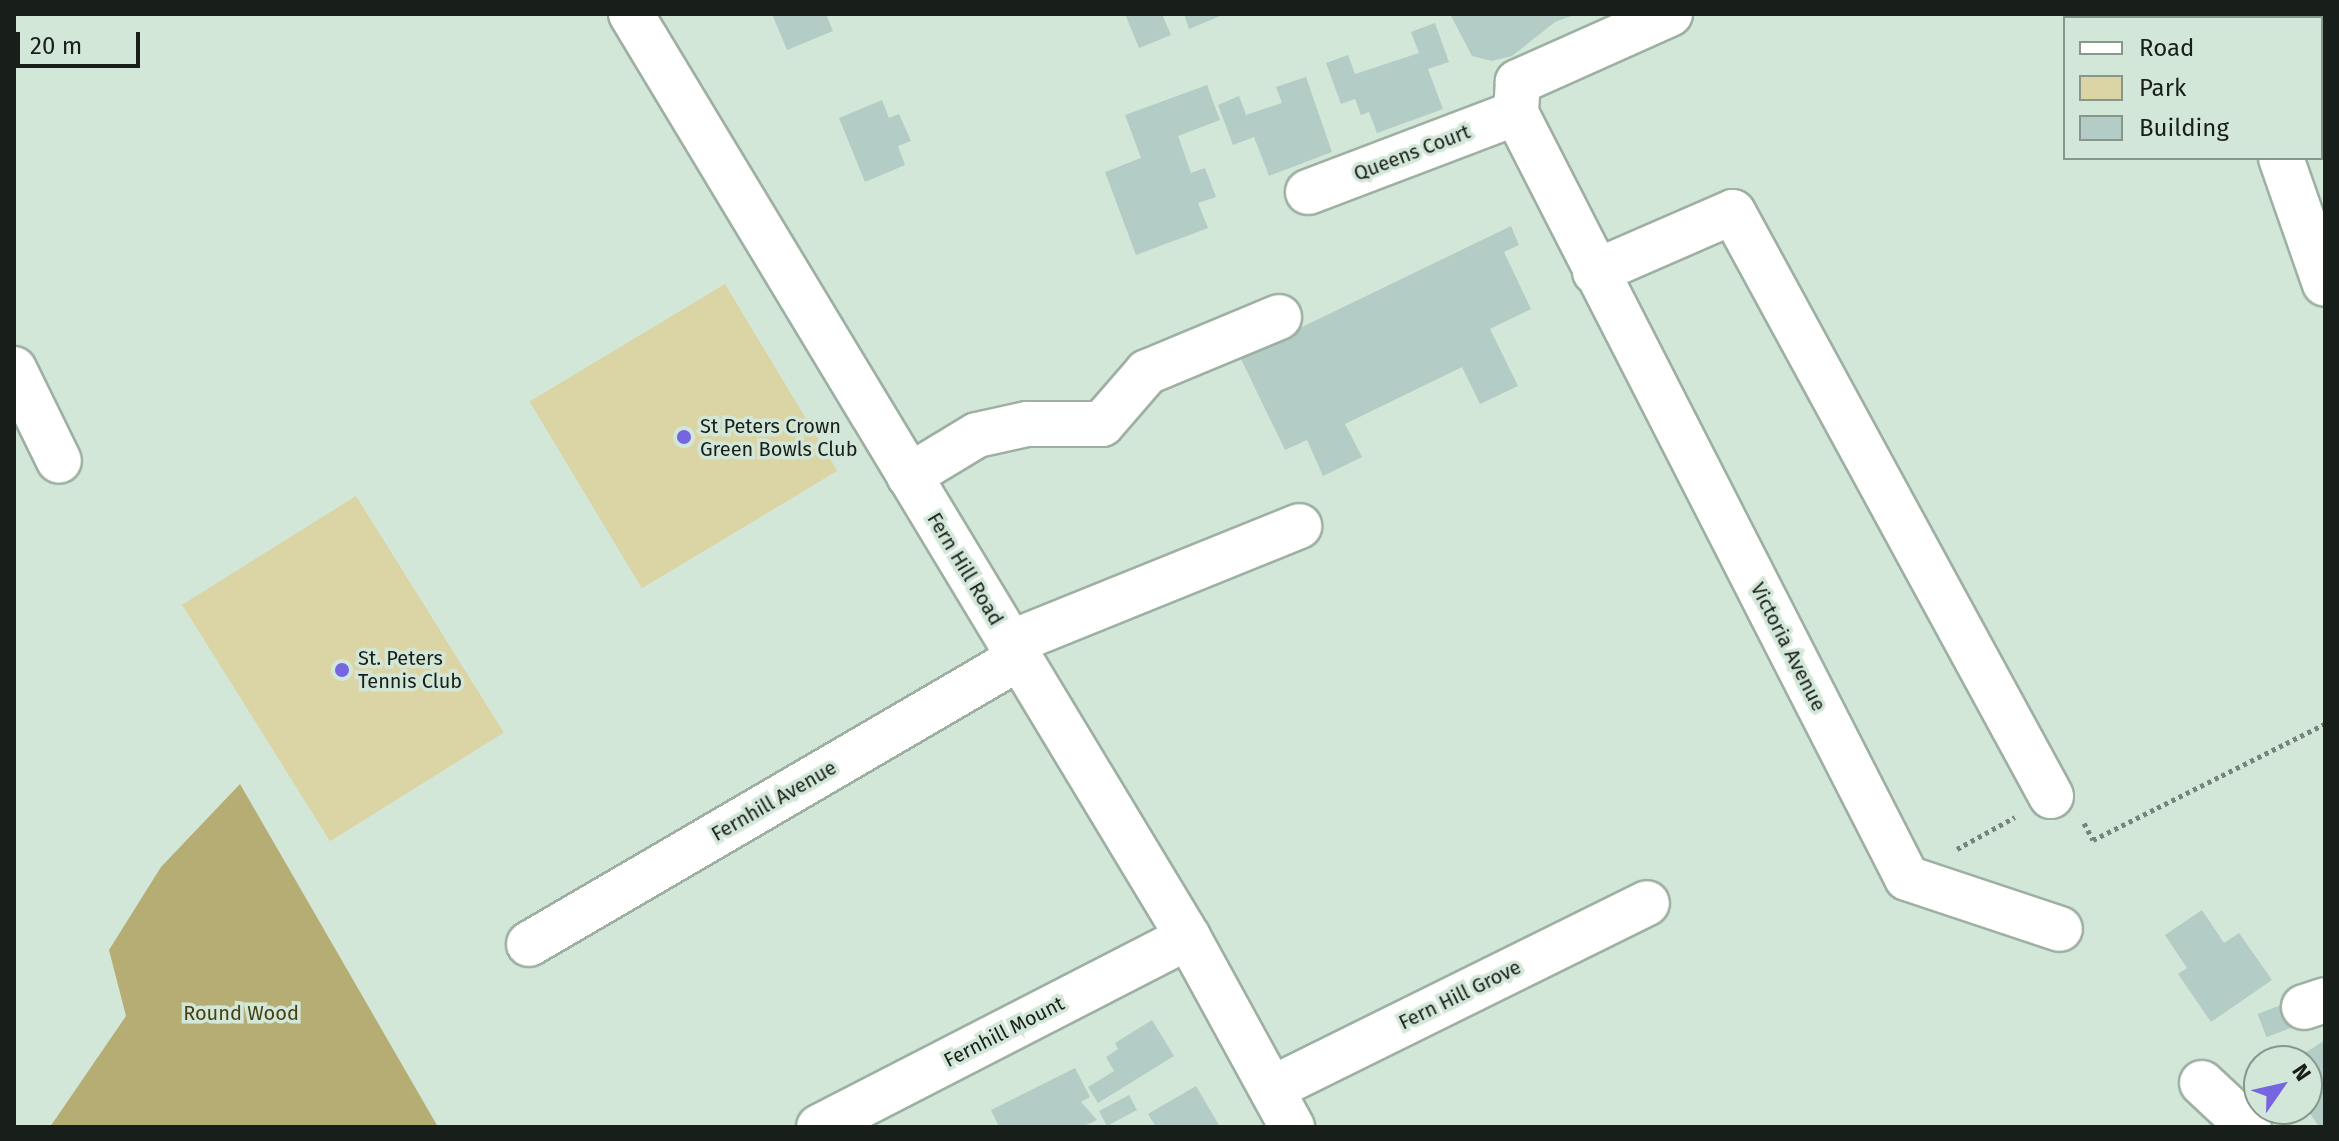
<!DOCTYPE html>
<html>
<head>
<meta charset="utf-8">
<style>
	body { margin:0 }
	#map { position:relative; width:2339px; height:1141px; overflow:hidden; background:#d3e7d8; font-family:"Fira Sans",sans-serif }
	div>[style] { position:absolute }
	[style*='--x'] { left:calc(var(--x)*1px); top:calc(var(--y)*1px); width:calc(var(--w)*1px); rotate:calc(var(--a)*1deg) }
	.green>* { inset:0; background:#dbd4a4; transform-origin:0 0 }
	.forest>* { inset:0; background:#b5ad73 }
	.building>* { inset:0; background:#b3ccc6; transform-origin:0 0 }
	.path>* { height:5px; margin-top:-2.5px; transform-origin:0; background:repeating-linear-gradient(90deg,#77847a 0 4px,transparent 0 8px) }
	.roads { filter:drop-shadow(2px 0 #9db0a2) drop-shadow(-2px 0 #9db0a2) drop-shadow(0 2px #9db0a2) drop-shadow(0 -2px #9db0a2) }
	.minor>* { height:44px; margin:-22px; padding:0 22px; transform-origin:22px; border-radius:22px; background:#fff }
	.dots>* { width:22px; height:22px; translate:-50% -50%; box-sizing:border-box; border:4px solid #d3e7d8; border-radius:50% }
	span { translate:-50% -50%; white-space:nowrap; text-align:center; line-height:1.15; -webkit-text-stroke:7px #d3e7d8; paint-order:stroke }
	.street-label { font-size:20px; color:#181e19 }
	.poi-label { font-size:20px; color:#181e19 }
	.left { translate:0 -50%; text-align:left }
	.park-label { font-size:20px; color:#463f11 }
	.frame { position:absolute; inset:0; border:16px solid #181e19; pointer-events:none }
	.legend { position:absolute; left:2063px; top:16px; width:260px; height:144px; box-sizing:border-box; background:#d3e7d8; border:2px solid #88978c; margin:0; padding:10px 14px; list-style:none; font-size:24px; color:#181e19 }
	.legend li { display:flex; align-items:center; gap:16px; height:40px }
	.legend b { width:40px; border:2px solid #88978c }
	.north { position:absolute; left:2243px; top:1045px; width:80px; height:80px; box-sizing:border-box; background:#d3e7d8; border:2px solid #88978c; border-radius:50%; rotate:56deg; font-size:22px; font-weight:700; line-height:32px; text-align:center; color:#181e19 }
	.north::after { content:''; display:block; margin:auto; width:28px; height:36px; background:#7565e0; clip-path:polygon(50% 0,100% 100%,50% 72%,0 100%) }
	.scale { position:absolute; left:16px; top:32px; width:124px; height:36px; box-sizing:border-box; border:4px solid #181e19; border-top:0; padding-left:10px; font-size:24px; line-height:28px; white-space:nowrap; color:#181e19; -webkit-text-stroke:6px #d3e7d8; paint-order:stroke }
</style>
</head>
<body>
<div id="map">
	<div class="green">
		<i style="left:725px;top:284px;width:218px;height:228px;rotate:59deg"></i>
		<i style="left:356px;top:496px;width:279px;height:205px;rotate:58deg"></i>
	</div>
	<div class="forest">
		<i style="clip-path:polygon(240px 784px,438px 1127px,50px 1127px,126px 1016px,109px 950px,161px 867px)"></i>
	</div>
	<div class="building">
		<i style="clip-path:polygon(772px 14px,826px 14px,833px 31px,787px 50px)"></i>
		<i style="clip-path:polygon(1125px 14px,1162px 14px,1171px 35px,1139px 48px)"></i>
		<i style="clip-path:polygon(1184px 14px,1225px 14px,1189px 29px)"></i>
		<i style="clip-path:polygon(1450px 14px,1577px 14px,1555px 22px,1512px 56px,1492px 61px,1472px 56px)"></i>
		<i style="clip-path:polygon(2325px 17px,2325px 153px,2321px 18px)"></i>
		<i style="clip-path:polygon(1435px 23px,1449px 62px,1428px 69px,1443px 109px,1377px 133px,1369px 112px,1361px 115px,1355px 99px,1341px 104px,1326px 63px,1348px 55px,1355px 74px,1419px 53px,1411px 32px)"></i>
		<i style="clip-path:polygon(1306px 77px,1332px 152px,1269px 176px,1254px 137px,1233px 145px,1218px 105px,1239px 96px,1246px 115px,1282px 103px,1276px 87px)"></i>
		<i style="clip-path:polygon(1207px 85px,1220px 120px,1178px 136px,1191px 173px,1205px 168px,1216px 197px,1198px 203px,1208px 228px,1136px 255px,1105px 172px,1141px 158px,1125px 115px)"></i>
		<i style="clip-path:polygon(882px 100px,889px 118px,899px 114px,911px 141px,898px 146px,905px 165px,865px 182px,839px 118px)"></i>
		<i style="clip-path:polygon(1511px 226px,1519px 245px,1504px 252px,1531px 309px,1490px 329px,1518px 386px,1480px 404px,1462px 367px,1345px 424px,1362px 457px,1323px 476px,1307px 440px,1285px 450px,1240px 357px)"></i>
		<i style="clip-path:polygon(2202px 910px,2224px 943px,2239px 933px,2272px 980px,2211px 1022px,2178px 974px,2187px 968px,2165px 935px)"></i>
		<i style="left:2294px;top:1000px;width:25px;height:39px;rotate:69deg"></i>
		<i style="clip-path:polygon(1152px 1020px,1174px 1056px,1098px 1103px,1088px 1087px,1114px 1071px,1106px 1057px,1118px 1049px,1115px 1043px)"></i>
		<i style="clip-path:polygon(2325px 1040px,2325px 1127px,2319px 1127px,2307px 1109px,2307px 1061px,2293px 1061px)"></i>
		<i style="clip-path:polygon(1075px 1068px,1090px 1097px,1081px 1102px,1097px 1120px,1082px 1127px,999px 1127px,991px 1110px)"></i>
		<i style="clip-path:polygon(1196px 1086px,1220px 1127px,1156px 1127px,1148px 1114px)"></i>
		<i style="left:1129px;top:1095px;width:17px;height:34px;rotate:62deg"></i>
	</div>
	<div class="path">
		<i style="--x:2126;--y:14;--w:14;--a:17"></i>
		<i style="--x:2084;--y:823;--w:19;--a:62"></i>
		<i style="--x:2093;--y:840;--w:259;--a:-26.6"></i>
		<i style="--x:1957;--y:849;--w:66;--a:-28.9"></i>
	</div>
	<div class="roads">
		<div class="minor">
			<i style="--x:631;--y:14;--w:1078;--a:58.89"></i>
			<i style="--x:1188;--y:937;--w:217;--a:61.3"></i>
			<i style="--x:1670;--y:14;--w:167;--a:155.9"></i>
			<i style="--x:1518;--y:82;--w:31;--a:94"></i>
			<i style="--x:1516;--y:113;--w:859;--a:62.93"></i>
			<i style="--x:1907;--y:878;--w:161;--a:18.4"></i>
			<i style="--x:2241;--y:18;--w:10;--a:-24"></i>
			<i style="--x:2281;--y:158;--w:133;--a:70.8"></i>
			<i style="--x:1308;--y:192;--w:222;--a:-20.8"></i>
			<i style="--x:1595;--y:272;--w:150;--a:-23.5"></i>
			<i style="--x:1733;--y:212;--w:665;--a:61.43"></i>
			<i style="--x:14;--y:369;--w:102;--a:63.9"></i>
			<i style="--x:909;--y:476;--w:79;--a:-31.1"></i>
			<i style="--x:977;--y:435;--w:51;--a:-12.4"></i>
			<i style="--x:1027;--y:424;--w:75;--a:0"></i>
			<i style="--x:1102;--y:424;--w:69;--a:-49.1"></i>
			<i style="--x:1147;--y:372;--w:143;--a:-22.6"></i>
			<i style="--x:1010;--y:643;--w:312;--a:-22"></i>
			<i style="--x:529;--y:944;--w:567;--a:-30.27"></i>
			<i style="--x:2304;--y:1007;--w:22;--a:-18"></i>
			<i style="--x:2202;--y:1083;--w:64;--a:43.1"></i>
			<i style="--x:1273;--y:1088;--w:417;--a:-26.3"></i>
			<i style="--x:819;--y:1127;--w:415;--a:-27.2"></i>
		</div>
	</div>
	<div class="dots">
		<i style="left:684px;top:437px;background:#7565e0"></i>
		<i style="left:342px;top:670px;background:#7565e0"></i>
	</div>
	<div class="street-label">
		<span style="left:1412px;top:153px;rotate:-21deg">Queens Court</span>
		<span style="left:965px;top:569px;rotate:59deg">Fern Hill Road</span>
		<span style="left:1788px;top:647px;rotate:63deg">Victoria Avenue</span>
		<span style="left:774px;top:801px;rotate:-30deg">Fernhill Avenue</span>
		<span style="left:1460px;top:995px;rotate:-26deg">Fern Hill Grove</span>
		<span style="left:1004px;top:1032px;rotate:-27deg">Fernhill Mount</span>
	</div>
	<div class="poi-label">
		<span class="left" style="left:700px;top:438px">St Peters Crown<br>Green Bowls Club</span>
		<span class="left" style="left:358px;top:670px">St. Peters<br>Tennis Club</span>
	</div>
	<div class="park-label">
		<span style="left:241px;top:1013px">Round Wood</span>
	</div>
	<div class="frame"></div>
	<ul class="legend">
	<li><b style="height:10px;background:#fff"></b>Road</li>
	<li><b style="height:22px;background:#dbd4a4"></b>Park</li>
	<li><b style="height:22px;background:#b3ccc6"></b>Building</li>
	</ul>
	<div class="north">N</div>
	<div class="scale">20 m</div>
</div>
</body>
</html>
